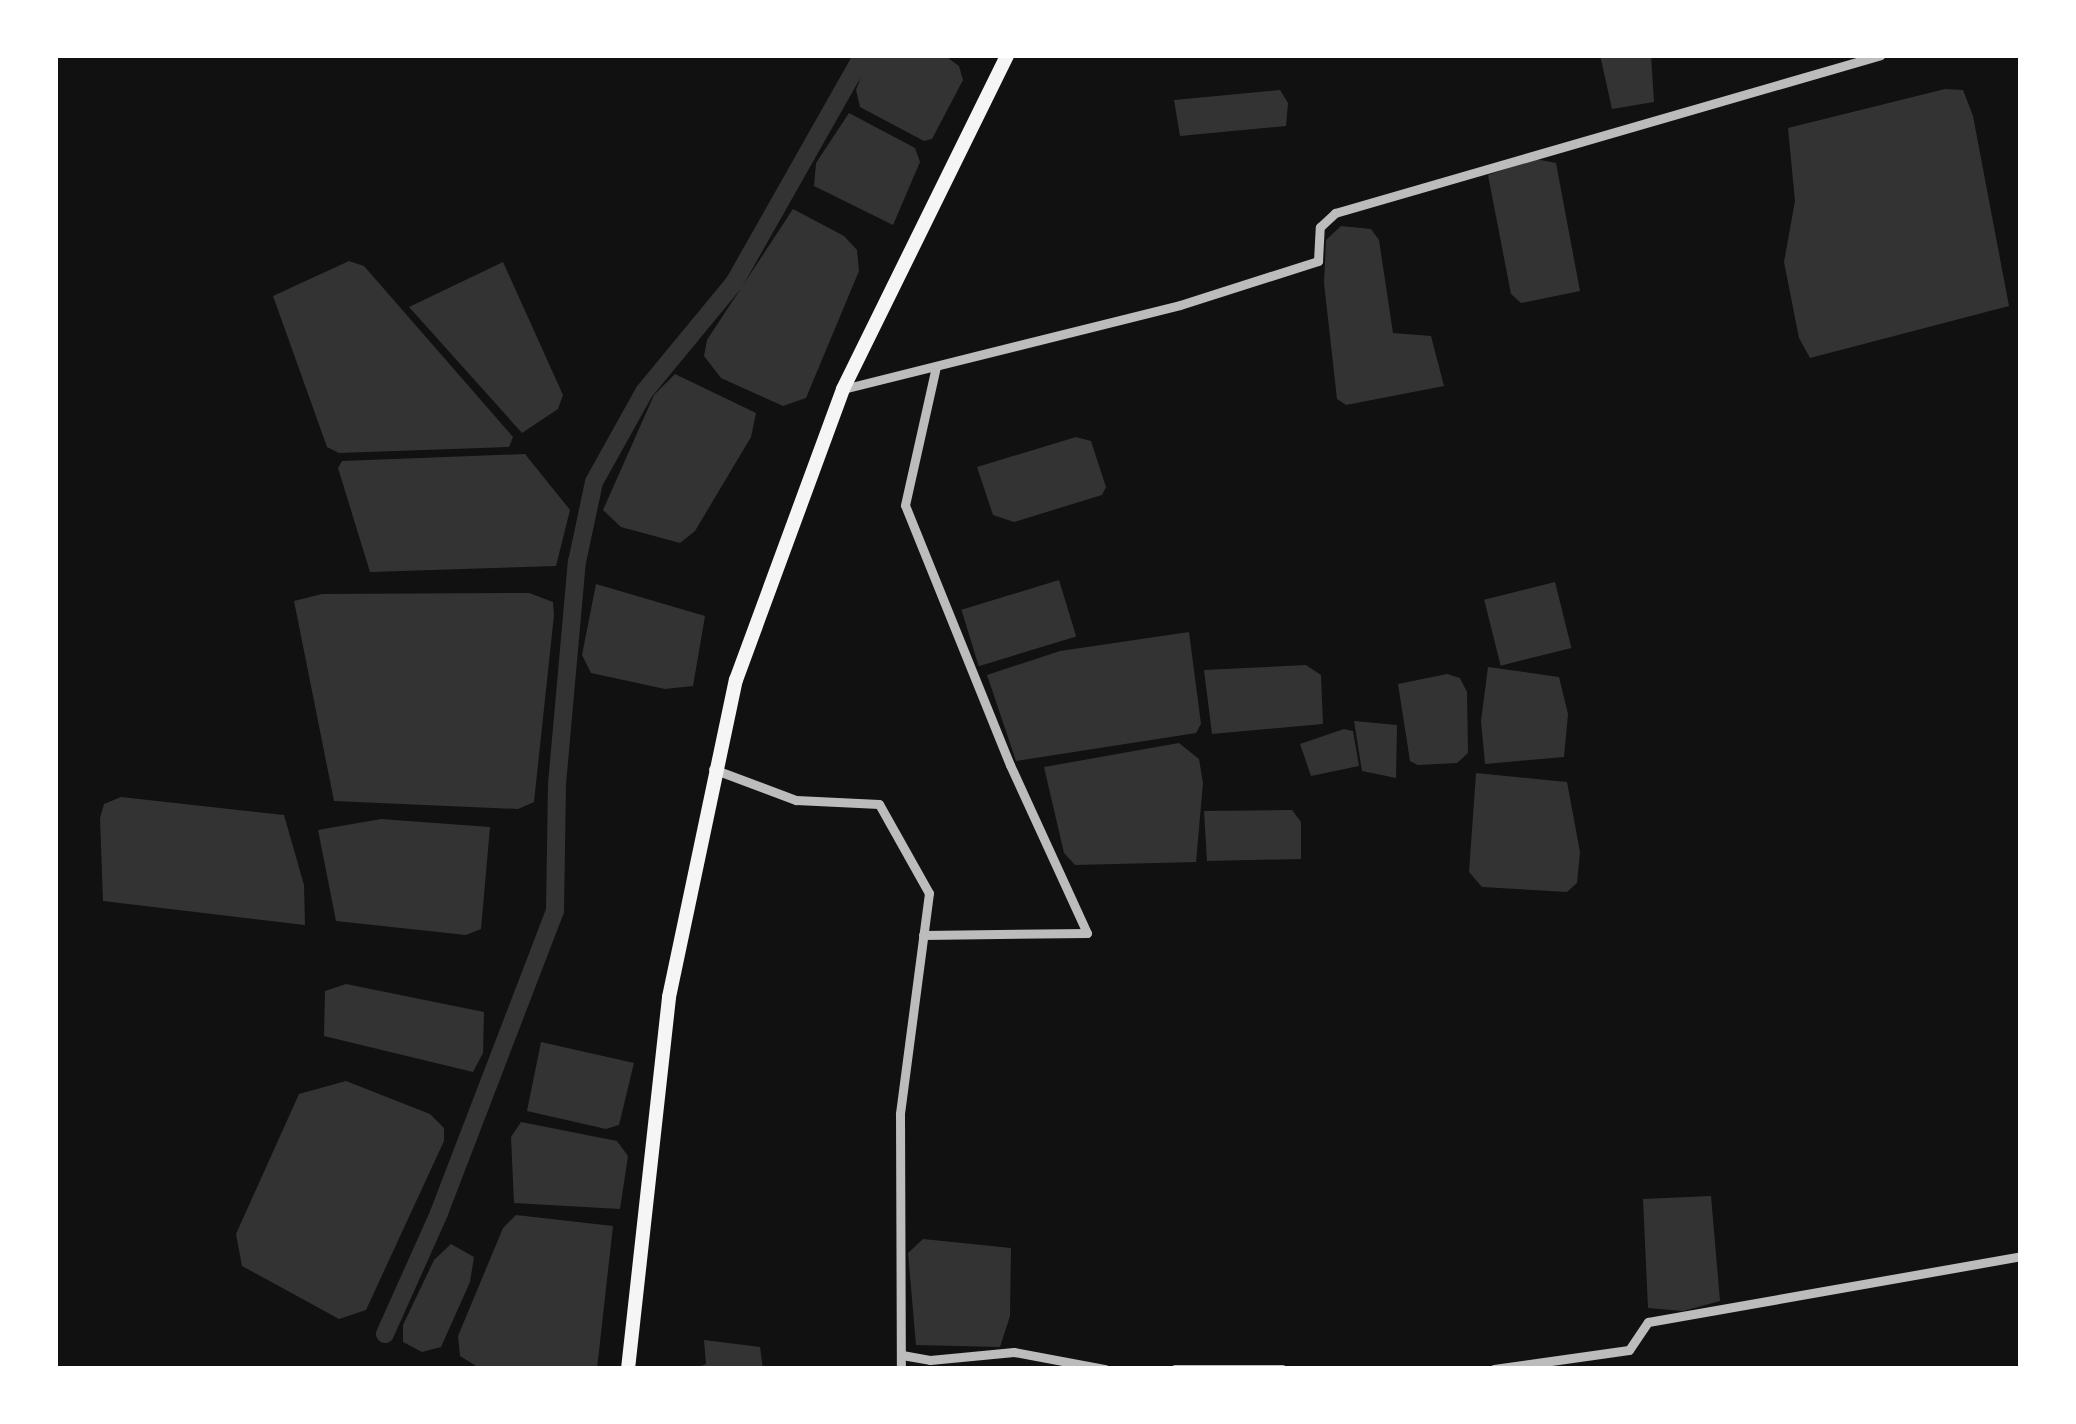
<!DOCTYPE html>
<html>
<head>
<meta charset="utf-8">
<style>
	body { margin:0 }
	#map { position:relative; width:2076px; height:1424px; overflow:hidden; background:#111; font-family:"PT Serif",serif }
	div>[style] { position:absolute }
	[style*='--x'] { left:calc(var(--x)*1px); top:calc(var(--y)*1px); width:calc(var(--w)*1px); rotate:calc(var(--a)*1deg) }
	.water>* { inset:0; background:#333; transform-origin:0 0 }
	.canal>* { height:18px; margin:-9px; padding:0 9px; transform-origin:9px; border-radius:9px; background:#333 }
	.minor>* { height:9px; margin:-4.5px; padding:0 4.5px; transform-origin:4.5px; border-radius:4.5px; background:#bcbcbc }
	.primary>* { height:14px; margin:-7px; padding:0 7px; transform-origin:7px; border-radius:7px; background:#f5f5f5 }
	span { translate:-50% -50%; white-space:nowrap; text-align:center; line-height:1.15; -webkit-text-stroke:8px #fff; paint-order:stroke }
	.frame { position:absolute; inset:0; border:58px solid #fff; pointer-events:none }
</style>
</head>
<body>
<div id="map">
	<div class="water">
		<i style="clip-path:polygon(869px 55px,944px 55px,959px 66px,963px 80px,932px 139px,924px 141px,860px 107px,856px 90px)"></i>
		<i style="clip-path:polygon(1600px 55px,1651px 55px,1654px 102px,1612px 109px)"></i>
		<i style="clip-path:polygon(1945px 89px,1963px 90px,1973px 116px,2009px 306px,1810px 358px,1799px 338px,1784px 262px,1795px 201px,1788px 128px)"></i>
		<i style="clip-path:polygon(1280px 90px,1288px 103px,1286px 126px,1180px 136px,1174px 100px)"></i>
		<i style="clip-path:polygon(849px 113px,915px 148px,920px 162px,893px 225px,814px 186px,816px 163px)"></i>
		<i style="clip-path:polygon(1535px 159px,1556px 163px,1580px 291px,1521px 303px,1511px 294px,1488px 175px)"></i>
		<i style="clip-path:polygon(793px 209px,844px 236px,857px 250px,859px 271px,806px 398px,783px 406px,721px 378px,704px 356px,707px 340px)"></i>
		<i style="clip-path:polygon(1341px 226px,1371px 229px,1379px 240px,1393px 333px,1431px 336px,1444px 386px,1346px 405px,1337px 399px,1324px 283px,1326px 240px)"></i>
		<i style="clip-path:polygon(349px 261px,364px 266px,513px 437px,509px 447px,339px 453px,327px 447px,273px 296px)"></i>
		<i style="clip-path:polygon(503px 262px,563px 395px,558px 409px,522px 433px,409px 307px)"></i>
		<i style="clip-path:polygon(675px 374px,756px 413px,751px 437px,695px 531px,680px 543px,621px 527px,603px 510px,654px 395px)"></i>
		<i style="clip-path:polygon(1076px 437px,1091px 441px,1106px 487px,1102px 495px,1014px 522px,993px 515px,977px 467px)"></i>
		<i style="clip-path:polygon(525px 454px,570px 510px,556px 566px,370px 572px,338px 468px,342px 461px)"></i>
		<i style="left:1059px;top:580px;width:59px;height:102px;rotate:73deg"></i>
		<i style="left:1555px;top:582px;width:68px;height:73px;rotate:76deg"></i>
		<i style="clip-path:polygon(596px 584px,705px 616px,693px 686px,665px 689px,591px 673px,582px 655px)"></i>
		<i style="clip-path:polygon(529px 593px,553px 602px,554px 615px,534px 802px,518px 809px,334px 801px,294px 601px,322px 594px)"></i>
		<i style="clip-path:polygon(1189px 632px,1201px 724px,1196px 733px,1016px 761px,987px 675px,1060px 651px)"></i>
		<i style="clip-path:polygon(1306px 665px,1321px 675px,1323px 724px,1212px 734px,1204px 670px)"></i>
		<i style="clip-path:polygon(1488px 667px,1559px 677px,1568px 714px,1564px 757px,1485px 764px,1481px 721px)"></i>
		<i style="clip-path:polygon(1447px 674px,1460px 678px,1467px 692px,1468px 753px,1457px 763px,1418px 765px,1410px 761px,1398px 684px)"></i>
		<i style="clip-path:polygon(1354px 721px,1397px 725px,1396px 778px,1362px 771px)"></i>
		<i style="clip-path:polygon(1344px 729px,1353px 731px,1359px 766px,1311px 776px,1300px 744px)"></i>
		<i style="clip-path:polygon(1179px 743px,1199px 759px,1203px 783px,1196px 862px,1075px 865px,1064px 853px,1044px 767px)"></i>
		<i style="clip-path:polygon(1476px 773px,1567px 782px,1580px 852px,1577px 883px,1567px 892px,1482px 887px,1469px 872px)"></i>
		<i style="clip-path:polygon(121px 797px,284px 815px,304px 885px,305px 925px,103px 901px,100px 818px,104px 804px)"></i>
		<i style="clip-path:polygon(1292px 810px,1301px 822px,1301px 859px,1207px 861px,1204px 811px)"></i>
		<i style="clip-path:polygon(381px 819px,490px 827px,481px 929px,466px 935px,336px 921px,318px 830px)"></i>
		<i style="clip-path:polygon(346px 984px,484px 1012px,483px 1053px,473px 1072px,324px 1036px,325px 991px)"></i>
		<i style="clip-path:polygon(541px 1042px,634px 1063px,619px 1125px,606px 1129px,527px 1111px)"></i>
		<i style="clip-path:polygon(346px 1081px,430px 1114px,444px 1128px,444px 1141px,366px 1310px,339px 1319px,242px 1266px,236px 1234px,299px 1094px)"></i>
		<i style="clip-path:polygon(521px 1122px,617px 1141px,628px 1156px,620px 1209px,514px 1203px,511px 1137px)"></i>
		<i style="clip-path:polygon(1711px 1196px,1720px 1301px,1683px 1311px,1648px 1308px,1643px 1199px)"></i>
		<i style="clip-path:polygon(516px 1215px,613px 1226px,597px 1369px,481px 1369px,460px 1356px,458px 1336px,503px 1228px)"></i>
		<i style="clip-path:polygon(923px 1239px,1011px 1248px,1010px 1316px,1000px 1347px,916px 1345px,908px 1253px)"></i>
		<i style="clip-path:polygon(451px 1244px,474px 1257px,470px 1282px,441px 1347px,422px 1352px,403px 1342px,403px 1325px,434px 1260px)"></i>
		<i style="clip-path:polygon(704px 1340px,760px 1347px,763px 1369px,692px 1369px,706px 1364px)"></i>
	</div>
	<div class="canal">
		<i style="--x:385;--y:1334;--w:133;--a:-65.9"></i>
		<i style="--x:439;--y:1213;--w:324;--a:-69"></i>
		<i style="--x:555;--y:911;--w:127;--a:-89.1"></i>
		<i style="--x:557;--y:784;--w:223;--a:-84.9"></i>
		<i style="--x:577;--y:562;--w:82;--a:-78"></i>
		<i style="--x:594;--y:482;--w:103;--a:-60.9"></i>
		<i style="--x:644;--y:392;--w:141;--a:-50.5"></i>
		<i style="--x:734;--y:283;--w:262;--a:-60.5"></i>
	</div>
	<div class="minor">
		<i style="--x:843;--y:389;--w:347;--a:-14"></i>
		<i style="--x:1180;--y:305;--w:145;--a:-17.7"></i>
		<i style="--x:1318;--y:261;--w:34;--a:-87"></i>
		<i style="--x:1320;--y:227;--w:21;--a:-43"></i>
		<i style="--x:1335;--y:213;--w:568;--a:-16.14"></i>
		<i style="--x:713;--y:769;--w:89;--a:20.5"></i>
		<i style="--x:796;--y:800;--w:83;--a:2.8"></i>
		<i style="--x:879;--y:804;--w:102;--a:60.7"></i>
		<i style="--x:929;--y:893;--w:223;--a:97.5"></i>
		<i style="--x:900;--y:1114;--w:255;--a:89.8"></i>
		<i style="--x:923;--y:935;--w:164;--a:-0.7"></i>
		<i style="--x:1087;--y:933;--w:185;--a:-114.6"></i>
		<i style="--x:1010;--y:765;--w:280;--a:-112"></i>
		<i style="--x:905;--y:505;--w:142;--a:-77.4"></i>
		<i style="--x:902;--y:1355;--w:28;--a:10"></i>
		<i style="--x:930;--y:1360;--w:84;--a:-5.4"></i>
		<i style="--x:1014;--y:1352;--w:93;--a:10.6"></i>
		<i style="--x:1175;--y:1369;--w:107;--a:0"></i>
		<i style="--x:1494;--y:1369;--w:136;--a:-8"></i>
		<i style="--x:1629;--y:1350;--w:34;--a:-56"></i>
		<i style="--x:1648;--y:1322;--w:379;--a:-10"></i>
	</div>
	<div class="primary">
		<i style="--x:628;--y:1369;--w:374;--a:-83.7"></i>
		<i style="--x:669;--y:997;--w:324;--a:-78.1"></i>
		<i style="--x:736;--y:680;--w:310;--a:-69.8"></i>
		<i style="--x:843;--y:389;--w:372;--a:-63.8"></i>
	</div>
	<div class="frame"></div>
</div>
</body>
</html>
